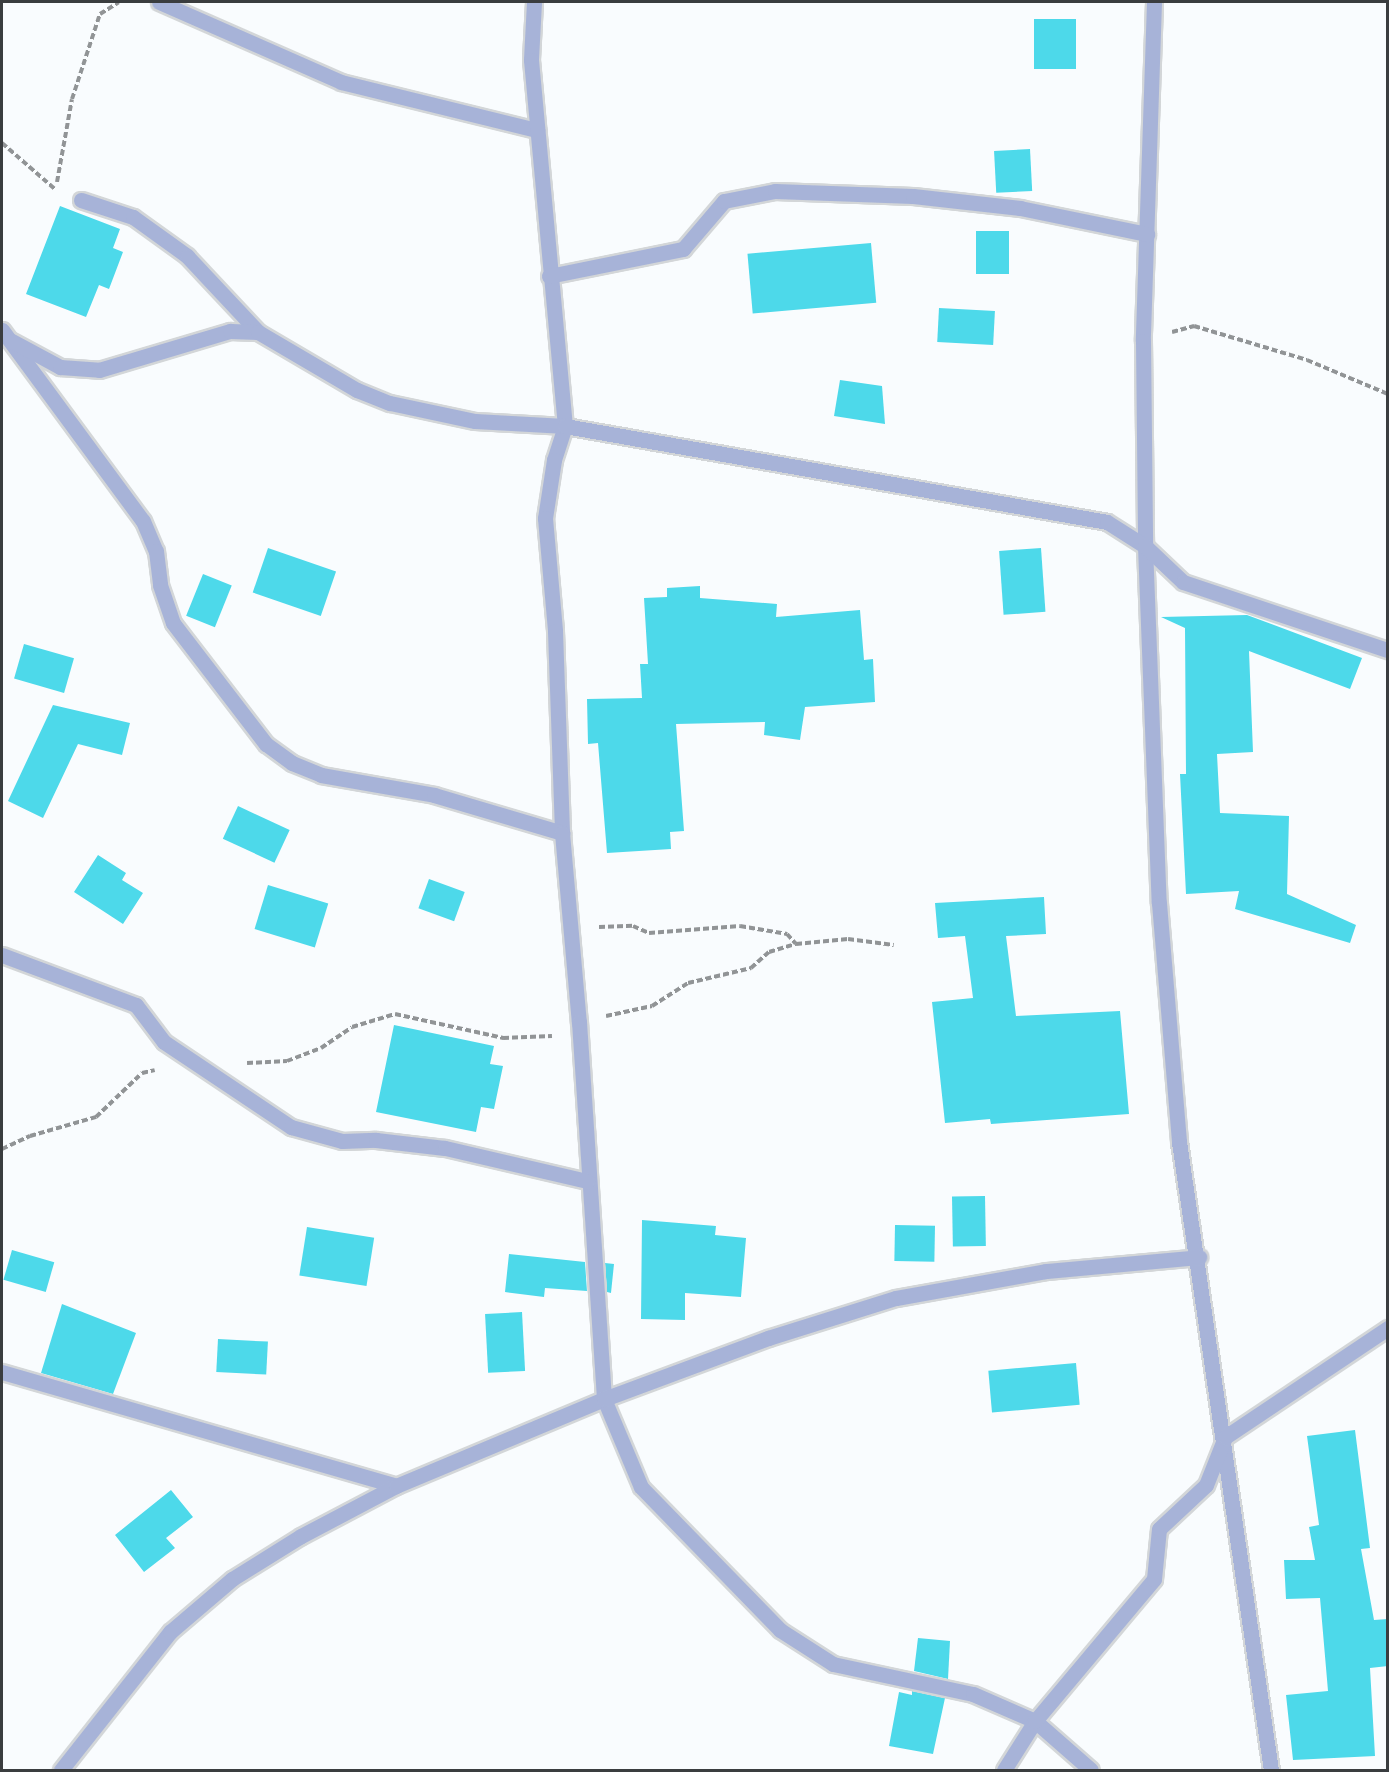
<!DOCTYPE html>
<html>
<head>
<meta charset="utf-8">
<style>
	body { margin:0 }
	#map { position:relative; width:1389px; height:1772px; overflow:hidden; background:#f9fcfe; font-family:Overpass,sans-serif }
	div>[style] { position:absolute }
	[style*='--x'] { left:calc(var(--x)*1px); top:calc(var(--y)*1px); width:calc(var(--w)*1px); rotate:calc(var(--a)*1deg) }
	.building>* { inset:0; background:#4dd9ea; transform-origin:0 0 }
	.path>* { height:4px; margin-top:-2px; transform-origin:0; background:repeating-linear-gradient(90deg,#919496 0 6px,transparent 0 9px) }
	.roads { filter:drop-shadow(2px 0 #d3d6d8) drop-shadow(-2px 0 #d3d6d8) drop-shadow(0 2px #d3d6d8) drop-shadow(0 -2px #d3d6d8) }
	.minor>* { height:15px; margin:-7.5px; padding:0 7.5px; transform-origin:7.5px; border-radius:7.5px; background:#a7b3d8 }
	span { translate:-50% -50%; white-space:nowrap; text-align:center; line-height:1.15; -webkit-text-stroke:4.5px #f9fcfe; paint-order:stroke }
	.frame { position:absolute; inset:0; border:3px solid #3a3d3f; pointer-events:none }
</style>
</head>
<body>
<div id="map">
	<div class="building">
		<i style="left:1034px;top:19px;width:42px;height:50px"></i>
		<i style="left:1030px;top:149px;width:42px;height:36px;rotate:87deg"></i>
		<i style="clip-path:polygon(60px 206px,120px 229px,113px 248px,123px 252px,109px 289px,99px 285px,86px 317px,26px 294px)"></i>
		<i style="left:976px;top:231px;width:33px;height:43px"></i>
		<i style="left:871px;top:243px;width:60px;height:124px;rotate:85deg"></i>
		<i style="left:939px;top:308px;width:56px;height:34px;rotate:3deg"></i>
		<i style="clip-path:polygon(840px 380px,882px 386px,885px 424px,834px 416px)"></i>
		<i style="left:268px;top:548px;width:72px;height:47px;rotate:19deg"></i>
		<i style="left:1041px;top:548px;width:64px;height:42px;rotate:86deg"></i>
		<i style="left:203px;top:574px;width:31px;height:45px;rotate:22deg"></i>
		<i style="clip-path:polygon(700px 586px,700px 598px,777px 604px,776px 617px,860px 610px,864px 660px,873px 659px,875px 702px,805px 707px,800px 740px,764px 735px,765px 722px,676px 724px,684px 831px,670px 832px,671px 849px,607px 853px,598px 743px,588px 744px,587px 699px,642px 698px,640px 664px,648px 664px,644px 598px,667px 597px,667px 588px)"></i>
		<i style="clip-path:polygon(1247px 615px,1362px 658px,1350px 689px,1249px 651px,1253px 752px,1217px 754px,1220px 813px,1289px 816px,1287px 894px,1356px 925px,1350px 943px,1235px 909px,1239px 891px,1186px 894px,1180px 774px,1186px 774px,1185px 628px,1161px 617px)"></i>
		<i style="left:24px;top:644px;width:52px;height:36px;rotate:16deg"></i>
		<i style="clip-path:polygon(53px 705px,130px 723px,122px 755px,78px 744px,43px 818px,8px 801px)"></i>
		<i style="left:238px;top:806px;width:57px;height:36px;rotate:25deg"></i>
		<i style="clip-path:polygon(98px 855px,126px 873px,122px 880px,143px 893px,123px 924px,74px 892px)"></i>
		<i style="left:429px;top:879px;width:38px;height:31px;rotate:20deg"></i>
		<i style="left:268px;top:885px;width:63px;height:46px;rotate:17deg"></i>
		<i style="clip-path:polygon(1044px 897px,1046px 934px,1006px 936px,1016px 1016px,1120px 1011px,1129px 1114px,991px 1124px,990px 1119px,945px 1123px,932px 1002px,973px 998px,965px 936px,938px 938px,935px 903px)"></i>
		<i style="clip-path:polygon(394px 1025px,494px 1046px,490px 1064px,503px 1066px,494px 1109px,481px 1107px,476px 1132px,376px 1112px)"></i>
		<i style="left:985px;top:1196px;width:50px;height:33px;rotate:89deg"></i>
		<i style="clip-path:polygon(642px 1220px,716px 1226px,715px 1235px,746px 1238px,741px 1297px,685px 1293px,685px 1320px,641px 1319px)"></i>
		<i style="left:895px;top:1225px;width:40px;height:36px;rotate:1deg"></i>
		<i style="left:307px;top:1227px;width:68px;height:49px;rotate:9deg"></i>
		<i style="left:12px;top:1250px;width:44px;height:31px;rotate:16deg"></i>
		<i style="clip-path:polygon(509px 1254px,585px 1262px,587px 1291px,545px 1288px,544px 1297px,505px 1292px)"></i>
		<i style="clip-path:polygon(605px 1263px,614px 1264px,611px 1293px,607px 1292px)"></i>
		<i style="clip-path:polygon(62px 1304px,136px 1333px,113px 1394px,41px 1373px)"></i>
		<i style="left:522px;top:1312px;width:59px;height:37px;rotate:87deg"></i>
		<i style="left:218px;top:1339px;width:50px;height:33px;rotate:3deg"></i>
		<i style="left:1076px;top:1363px;width:42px;height:88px;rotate:85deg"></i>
		<i style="clip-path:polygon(1355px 1430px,1370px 1548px,1361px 1549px,1374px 1620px,1388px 1619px,1388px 1666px,1370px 1668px,1375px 1756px,1293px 1760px,1286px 1695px,1328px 1691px,1320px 1598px,1286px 1599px,1284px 1560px,1315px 1560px,1309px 1527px,1319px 1525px,1307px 1436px)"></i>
		<i style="clip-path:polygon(171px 1490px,193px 1517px,166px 1538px,175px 1548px,144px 1572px,115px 1535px)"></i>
		<i style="clip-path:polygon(918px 1638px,950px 1641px,948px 1679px,914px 1671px)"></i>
		<i style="clip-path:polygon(912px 1691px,945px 1698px,933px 1754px,889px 1746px,899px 1692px,912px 1695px)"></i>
	</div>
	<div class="path">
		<i style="--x:2;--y:143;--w:70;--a:41"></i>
		<i style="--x:57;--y:182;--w:84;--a:-79.8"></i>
		<i style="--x:72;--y:99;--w:89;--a:-71.8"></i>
		<i style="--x:100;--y:14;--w:22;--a:-32"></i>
		<i style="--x:1172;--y:332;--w:23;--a:-15"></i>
		<i style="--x:1194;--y:326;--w:118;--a:16.7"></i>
		<i style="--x:1307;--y:360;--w:88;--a:22.8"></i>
		<i style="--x:599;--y:927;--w:34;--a:-2"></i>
		<i style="--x:633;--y:926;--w:17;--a:24"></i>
		<i style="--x:649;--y:933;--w:91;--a:-4.4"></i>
		<i style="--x:740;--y:926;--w:48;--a:9.7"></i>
		<i style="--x:787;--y:934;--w:13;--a:48"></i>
		<i style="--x:606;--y:1016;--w:47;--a:-12.3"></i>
		<i style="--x:652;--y:1006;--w:43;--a:-32.6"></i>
		<i style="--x:688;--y:983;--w:65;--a:-13.4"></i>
		<i style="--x:751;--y:968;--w:24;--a:-42"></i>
		<i style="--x:769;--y:952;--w:28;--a:-17"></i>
		<i style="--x:796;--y:944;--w:52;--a:-5.5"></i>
		<i style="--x:848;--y:939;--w:46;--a:7.4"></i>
		<i style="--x:247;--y:1063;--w:40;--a:-2.9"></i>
		<i style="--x:287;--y:1061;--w:36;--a:-21"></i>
		<i style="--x:321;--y:1048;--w:37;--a:-34"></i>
		<i style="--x:352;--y:1027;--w:45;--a:-16.8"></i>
		<i style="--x:395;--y:1014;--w:111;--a:12.5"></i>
		<i style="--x:503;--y:1038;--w:49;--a:-2.3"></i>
		<i style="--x:2;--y:1149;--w:31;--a:-25"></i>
		<i style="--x:30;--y:1136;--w:69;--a:-16.1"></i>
		<i style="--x:96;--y:1117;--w:64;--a:-43.7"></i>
		<i style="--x:142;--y:1073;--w:13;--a:-13"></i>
	</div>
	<div class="roads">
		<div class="minor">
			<i style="--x:159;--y:2;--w:199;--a:23.7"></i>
			<i style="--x:341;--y:82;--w:202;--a:13.8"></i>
			<i style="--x:534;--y:2;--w:58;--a:93"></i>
			<i style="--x:531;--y:60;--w:368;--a:84.7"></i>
			<i style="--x:565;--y:426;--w:36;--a:108"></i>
			<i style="--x:554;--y:460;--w:59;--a:98.8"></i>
			<i style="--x:545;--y:518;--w:113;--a:84.9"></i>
			<i style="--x:555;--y:631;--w:202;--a:88"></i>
			<i style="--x:1154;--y:2;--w:339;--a:91.9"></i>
			<i style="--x:1143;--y:341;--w:205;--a:89.4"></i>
			<i style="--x:1145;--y:546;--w:357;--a:87.8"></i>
			<i style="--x:1159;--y:903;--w:240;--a:85.2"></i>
			<i style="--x:1179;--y:1142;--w:635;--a:81.67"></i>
			<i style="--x:81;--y:200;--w:55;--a:18.1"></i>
			<i style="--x:133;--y:217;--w:67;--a:35.8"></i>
			<i style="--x:187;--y:256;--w:104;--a:46.9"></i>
			<i style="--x:549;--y:276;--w:137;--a:-11.4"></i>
			<i style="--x:683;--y:249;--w:63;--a:-49.5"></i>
			<i style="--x:724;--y:201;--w:52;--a:-11.1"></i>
			<i style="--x:775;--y:191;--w:138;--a:2.1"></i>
			<i style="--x:913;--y:196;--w:108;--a:6.4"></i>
			<i style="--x:1020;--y:208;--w:130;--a:11.6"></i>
			<i style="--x:2;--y:330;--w:237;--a:53.6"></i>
			<i style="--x:143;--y:521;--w:33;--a:67"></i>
			<i style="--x:156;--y:551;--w:34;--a:83"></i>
			<i style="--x:160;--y:585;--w:40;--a:71.1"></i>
			<i style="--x:173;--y:623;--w:153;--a:52.5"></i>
			<i style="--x:266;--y:744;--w:32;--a:36"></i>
			<i style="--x:292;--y:763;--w:31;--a:22"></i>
			<i style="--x:321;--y:775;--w:115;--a:10"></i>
			<i style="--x:434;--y:795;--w:134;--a:16.5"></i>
			<i style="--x:562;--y:833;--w:190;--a:84.9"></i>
			<i style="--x:579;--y:1022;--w:378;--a:86.2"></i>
			<i style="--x:604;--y:1399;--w:95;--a:67.2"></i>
			<i style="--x:641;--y:1487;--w:199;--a:45.8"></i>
			<i style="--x:780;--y:1630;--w:63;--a:32.7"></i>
			<i style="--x:833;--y:1664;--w:143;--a:12.1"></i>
			<i style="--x:973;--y:1694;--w:68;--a:23.5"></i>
			<i style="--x:1035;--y:1721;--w:74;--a:41.2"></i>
			<i style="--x:12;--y:341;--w:55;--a:28.4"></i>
			<i style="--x:60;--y:367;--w:39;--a:4"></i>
			<i style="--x:99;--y:370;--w:137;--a:-16.6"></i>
			<i style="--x:230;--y:331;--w:28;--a:2"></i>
			<i style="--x:258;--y:332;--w:115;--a:30.4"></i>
			<i style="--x:357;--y:390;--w:35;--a:22"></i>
			<i style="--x:390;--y:403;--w:87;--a:12"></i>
			<i style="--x:475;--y:421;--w:90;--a:3.2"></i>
			<i style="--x:565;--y:426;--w:550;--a:10.04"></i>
			<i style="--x:1107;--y:522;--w:45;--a:32.3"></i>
			<i style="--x:1145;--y:546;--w:52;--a:43.5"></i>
			<i style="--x:1183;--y:582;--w:216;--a:18.4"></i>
			<i style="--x:2;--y:955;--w:143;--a:20.5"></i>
			<i style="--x:136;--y:1005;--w:46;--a:52.9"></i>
			<i style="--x:164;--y:1042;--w:153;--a:33.8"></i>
			<i style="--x:291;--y:1127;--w:53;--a:15.4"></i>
			<i style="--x:342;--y:1141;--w:34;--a:-2"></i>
			<i style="--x:376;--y:1140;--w:69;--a:6.6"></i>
			<i style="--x:445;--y:1148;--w:146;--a:13.1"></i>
			<i style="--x:2;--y:1372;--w:410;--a:16.1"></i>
			<i style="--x:61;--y:1770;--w:176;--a:-51.7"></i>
			<i style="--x:170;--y:1632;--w:82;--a:-40.5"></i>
			<i style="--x:232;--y:1579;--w:81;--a:-31.9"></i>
			<i style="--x:301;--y:1536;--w:107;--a:-27.8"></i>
			<i style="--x:396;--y:1486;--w:225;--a:-22.7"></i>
			<i style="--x:604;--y:1399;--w:175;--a:-20.4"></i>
			<i style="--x:768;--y:1338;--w:134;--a:-17.4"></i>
			<i style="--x:896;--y:1298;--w:152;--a:-10.2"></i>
			<i style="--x:1046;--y:1271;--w:154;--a:-5.2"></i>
			<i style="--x:1004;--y:1770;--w:58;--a:-57.7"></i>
			<i style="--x:1035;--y:1721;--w:185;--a:-50"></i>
			<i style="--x:1154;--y:1579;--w:50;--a:-84.3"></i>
			<i style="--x:1159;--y:1529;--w:64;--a:-43.1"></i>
			<i style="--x:1206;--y:1485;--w:52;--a:-68.4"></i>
			<i style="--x:1225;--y:1437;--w:196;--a:-33.8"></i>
		</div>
	</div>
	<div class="frame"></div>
</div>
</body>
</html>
